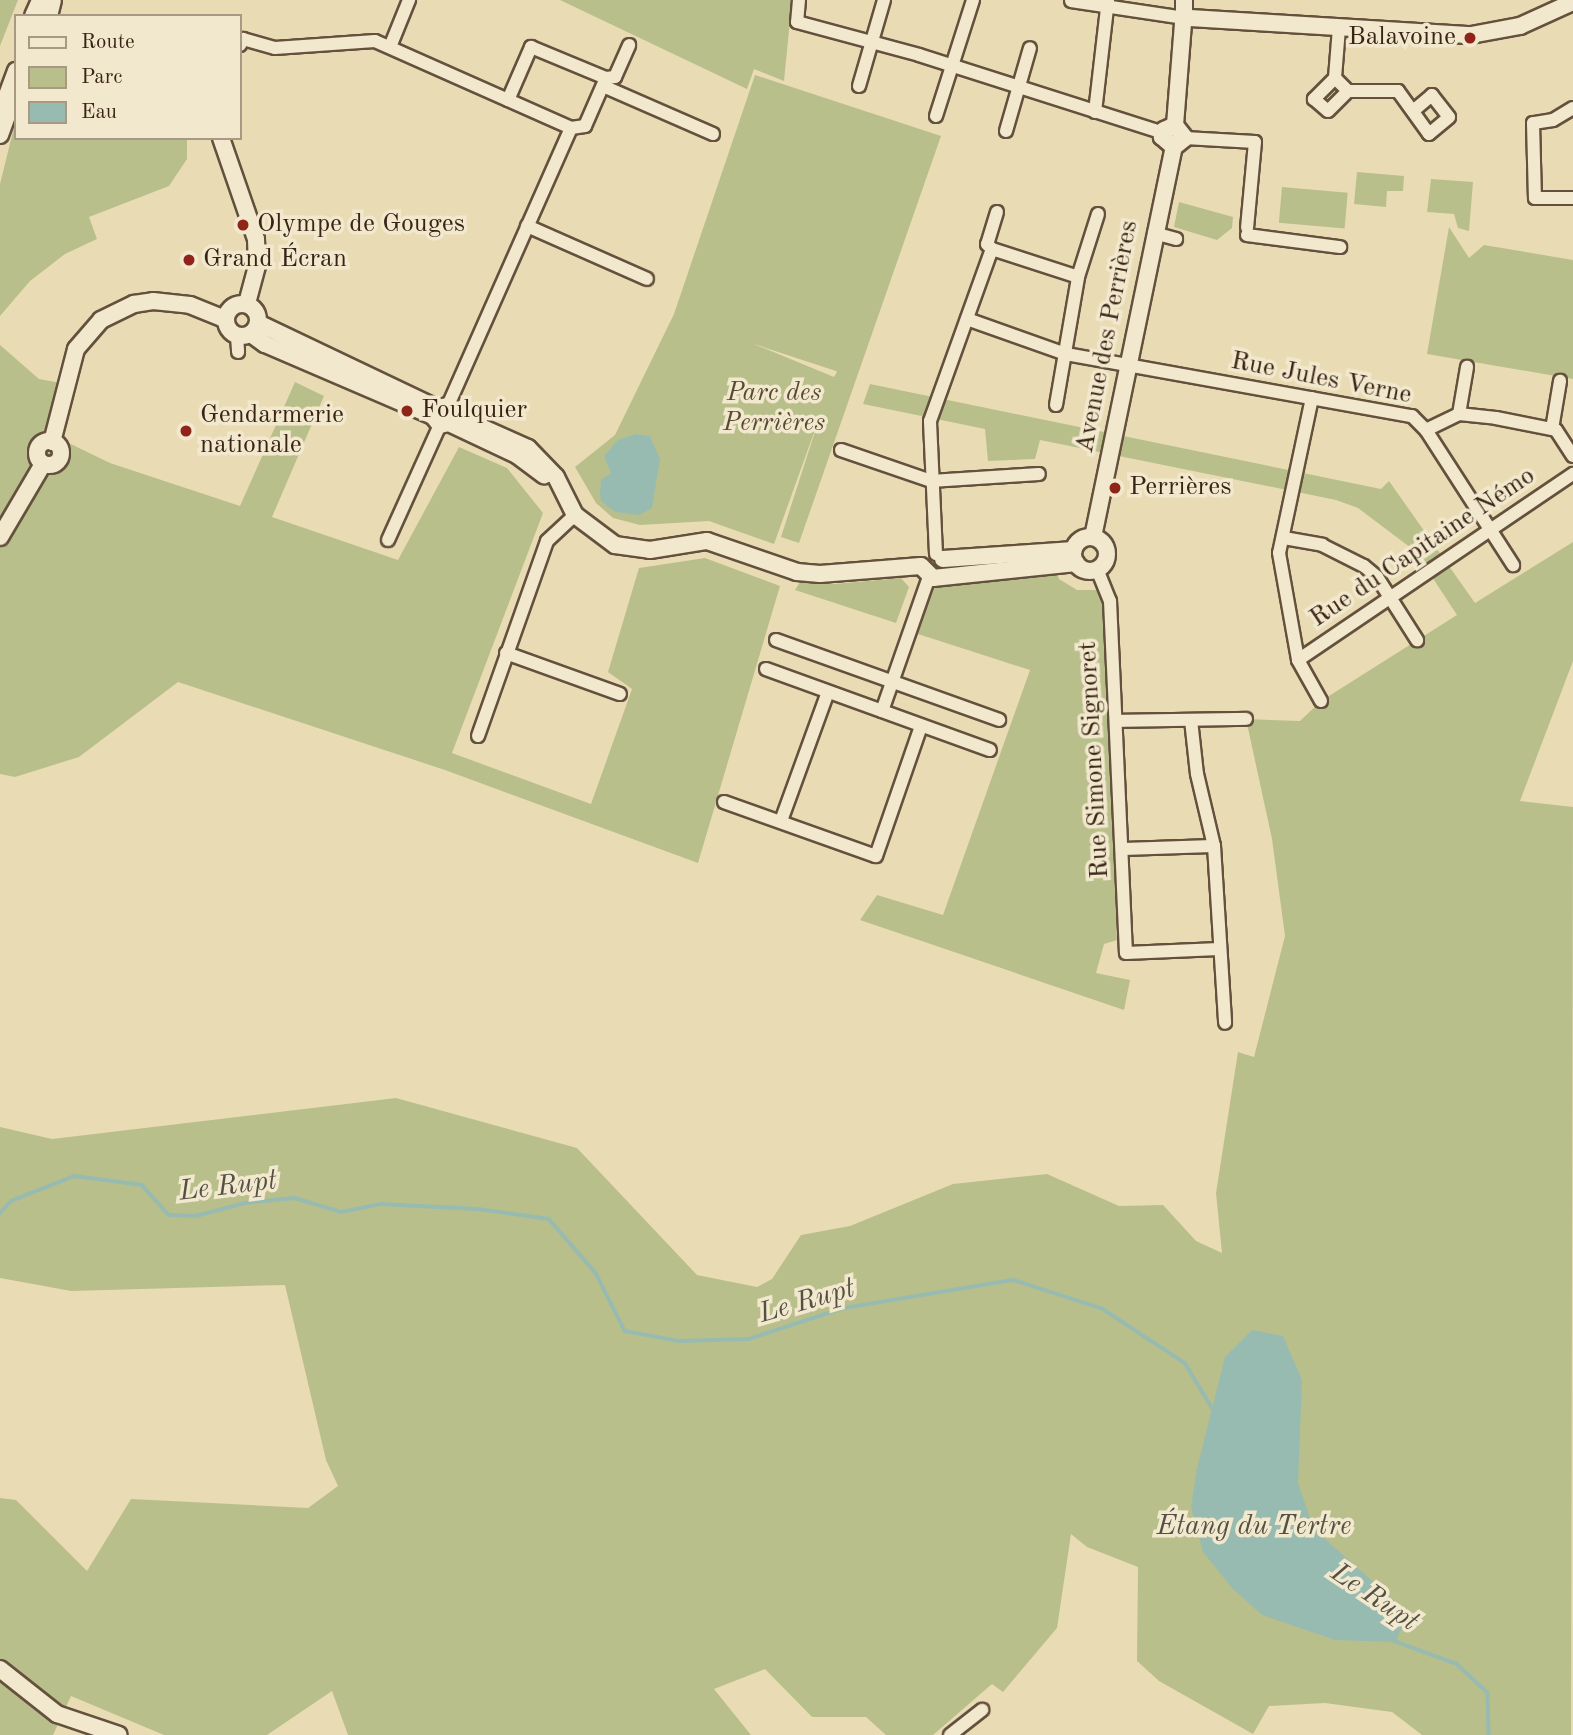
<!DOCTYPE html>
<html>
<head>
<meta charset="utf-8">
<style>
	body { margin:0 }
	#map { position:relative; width:1573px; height:1735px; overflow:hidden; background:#e9dcb4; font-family:"Old Standard TT",serif }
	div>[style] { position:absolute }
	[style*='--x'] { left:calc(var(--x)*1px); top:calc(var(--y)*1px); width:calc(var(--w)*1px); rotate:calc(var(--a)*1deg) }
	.green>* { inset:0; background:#b9bf8b; transform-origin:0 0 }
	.water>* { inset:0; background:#97bbb0 }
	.stream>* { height:3.5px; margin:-1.75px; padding:0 1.75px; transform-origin:1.75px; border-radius:1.75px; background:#97bbb0 }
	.roads { filter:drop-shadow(2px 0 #64513d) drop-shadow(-2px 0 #64513d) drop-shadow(0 2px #64513d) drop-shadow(0 -2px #64513d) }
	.street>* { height:12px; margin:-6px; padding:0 6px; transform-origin:6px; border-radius:6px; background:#f1e8ce }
	.secondary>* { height:16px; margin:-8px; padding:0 8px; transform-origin:8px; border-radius:8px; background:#f1e8ce }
	.secondary>.ring { margin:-8px; padding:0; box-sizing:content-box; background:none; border:16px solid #f1e8ce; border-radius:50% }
	.dots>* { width:19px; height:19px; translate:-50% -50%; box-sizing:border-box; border:4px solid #f1e8ce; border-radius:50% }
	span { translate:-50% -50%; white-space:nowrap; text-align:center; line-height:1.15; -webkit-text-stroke:7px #f1e8ce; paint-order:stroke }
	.poi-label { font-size:26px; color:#382315 }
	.right { translate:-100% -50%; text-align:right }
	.left { translate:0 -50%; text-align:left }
	.street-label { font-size:26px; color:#382315 }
	.park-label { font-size:26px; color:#584a32; font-style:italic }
	.water-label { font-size:28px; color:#545144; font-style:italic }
	.legend { position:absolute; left:14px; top:14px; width:228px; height:126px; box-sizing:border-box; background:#f1e8ce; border:2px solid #a79984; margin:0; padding:9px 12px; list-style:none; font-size:21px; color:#382315 }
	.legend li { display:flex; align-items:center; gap:14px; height:35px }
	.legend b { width:35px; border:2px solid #a79984 }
</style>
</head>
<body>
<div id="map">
	<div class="green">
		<i style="clip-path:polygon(0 0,18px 0,0 46px)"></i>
		<i style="clip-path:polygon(560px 0,792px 0,784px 81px,754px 69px,747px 89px)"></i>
		<i style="clip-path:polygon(evenodd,755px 75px,941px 136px,799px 543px,781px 537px,820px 416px,774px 544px,709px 521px,640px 525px,613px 518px,596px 503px,575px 467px,615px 435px,674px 314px,755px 75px,754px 344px,836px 371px,837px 372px,834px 377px,754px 344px)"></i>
		<i style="clip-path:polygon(16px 119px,16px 138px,187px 138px,187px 159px,169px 186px,89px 217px,97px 239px,65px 254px,30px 281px,0 316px,0 184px)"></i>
		<i style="clip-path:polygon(1357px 172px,1404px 176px,1403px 191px,1387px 191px,1386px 207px,1354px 204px)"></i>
		<i style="clip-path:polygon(1431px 179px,1473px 182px,1469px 231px,1458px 228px,1454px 214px,1427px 212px)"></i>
		<i style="left:1282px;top:187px;width:66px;height:36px;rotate:5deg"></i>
		<i style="clip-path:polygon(1179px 202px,1233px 217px,1232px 228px,1217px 240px,1174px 227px)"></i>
		<i style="clip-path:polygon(1449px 227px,1469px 258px,1484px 245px,1573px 260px,1573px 379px,1427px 354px)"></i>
		<i style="clip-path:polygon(0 345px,39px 379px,61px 383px,50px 434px,110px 463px,240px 506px,295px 382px,324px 396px,272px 517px,398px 560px,459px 447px,507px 468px,543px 513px,452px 753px,591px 804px,632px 689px,608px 672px,639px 568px,705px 558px,780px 586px,698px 863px,445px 770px,178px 682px,79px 757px,15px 777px,0 774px)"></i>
		<i style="clip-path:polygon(870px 384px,1381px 489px,1389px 481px,1475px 603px,1573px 542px,1573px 661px,1520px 801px,1573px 807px,1571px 1735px,1422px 1735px,1392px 1712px,1325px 1703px,1269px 1706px,1253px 1734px,1159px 1681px,1137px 1661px,1138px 1567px,1087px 1547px,1071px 1534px,1057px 1628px,1003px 1692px,992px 1684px,933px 1735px,886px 1735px,866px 1717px,812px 1717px,765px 1669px,714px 1689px,751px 1735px,348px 1735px,332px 1691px,267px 1735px,164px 1735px,71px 1696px,53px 1735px,0 1735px,0 1498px,16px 1500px,87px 1571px,131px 1499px,308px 1508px,338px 1486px,326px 1460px,285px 1285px,71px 1291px,0 1278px,0 1127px,52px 1139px,396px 1098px,577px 1148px,697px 1275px,757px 1287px,772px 1279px,801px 1235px,850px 1226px,953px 1184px,1047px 1174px,1119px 1206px,1163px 1205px,1196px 1241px,1222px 1253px,1216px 1193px,1238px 1052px,1254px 1057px,1285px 936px,1272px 839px,1246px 719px,1300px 721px,1321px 701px,1457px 615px,1415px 551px,1358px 508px,1336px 500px,1040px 440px,1035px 459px,988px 461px,985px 429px,863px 404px)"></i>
		<i style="clip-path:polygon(1056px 570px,1059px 579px,1077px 590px,1105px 590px,1117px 940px,1104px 944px,1096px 973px,1130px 980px,1124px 1010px,860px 920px,877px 895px,943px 915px,1030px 670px,918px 634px,932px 587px,949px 576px)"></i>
		<i style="clip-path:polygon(901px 578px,909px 587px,896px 623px,795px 590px,800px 582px,834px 584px)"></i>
	</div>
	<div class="water">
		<i style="clip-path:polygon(636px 434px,650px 436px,660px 459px,652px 508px,639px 515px,615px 512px,601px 501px,600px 492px,601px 480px,611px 473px,604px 456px,618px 440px)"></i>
		<i style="clip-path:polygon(1252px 1330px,1283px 1336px,1302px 1380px,1298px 1483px,1314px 1529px,1397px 1603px,1403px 1624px,1396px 1642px,1335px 1640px,1262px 1615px,1232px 1588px,1203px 1552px,1191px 1507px,1197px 1468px,1225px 1357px)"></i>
	</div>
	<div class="stream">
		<i style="--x:0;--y:1213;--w:16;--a:-47"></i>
		<i style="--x:11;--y:1201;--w:68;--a:-21.6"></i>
		<i style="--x:74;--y:1176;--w:69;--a:7.5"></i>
		<i style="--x:142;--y:1185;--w:40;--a:48"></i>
		<i style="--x:169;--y:1215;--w:27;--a:2"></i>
		<i style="--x:196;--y:1216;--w:51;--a:-14.9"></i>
		<i style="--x:245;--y:1203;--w:50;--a:-5.7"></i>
		<i style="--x:295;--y:1198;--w:48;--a:16.9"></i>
		<i style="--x:341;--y:1212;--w:41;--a:-11.3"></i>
		<i style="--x:381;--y:1204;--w:97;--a:3"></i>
		<i style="--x:478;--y:1209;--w:72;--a:8"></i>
		<i style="--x:549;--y:1219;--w:72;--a:49"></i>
		<i style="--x:596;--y:1273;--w:65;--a:63.4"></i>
		<i style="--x:625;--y:1331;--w:55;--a:10.5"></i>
		<i style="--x:679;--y:1341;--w:70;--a:-1.6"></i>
		<i style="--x:749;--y:1339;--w:100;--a:-18.1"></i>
		<i style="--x:844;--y:1308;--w:172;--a:-9.4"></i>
		<i style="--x:1014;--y:1280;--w:94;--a:18"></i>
		<i style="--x:1103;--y:1309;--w:98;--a:33.4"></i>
		<i style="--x:1185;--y:1363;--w:54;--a:58.7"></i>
		<i style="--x:1394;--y:1641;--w:67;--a:20.1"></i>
		<i style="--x:1457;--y:1664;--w:42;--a:43.1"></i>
		<i style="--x:1488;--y:1693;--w:42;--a:88.6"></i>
	</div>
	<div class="roads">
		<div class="street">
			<i style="--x:799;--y:0;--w:22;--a:95"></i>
			<i style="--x:797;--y:22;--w:126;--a:15.1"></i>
			<i style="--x:919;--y:55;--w:256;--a:17.7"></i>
			<i style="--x:1071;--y:1;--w:108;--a:8.5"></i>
			<i style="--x:1339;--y:28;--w:50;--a:94.6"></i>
			<i style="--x:1335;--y:78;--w:18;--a:45"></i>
			<i style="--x:1348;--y:91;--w:50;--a:0"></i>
			<i style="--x:1398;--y:91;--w:53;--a:54.2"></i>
			<i style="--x:1429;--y:134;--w:26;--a:-40"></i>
			<i style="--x:1449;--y:117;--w:28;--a:-128"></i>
			<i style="--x:1432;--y:95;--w:23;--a:140"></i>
			<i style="--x:240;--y:45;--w:7;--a:-63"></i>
			<i style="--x:243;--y:39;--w:33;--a:16"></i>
			<i style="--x:275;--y:48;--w:100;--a:-4"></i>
			<i style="--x:375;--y:41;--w:214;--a:23.9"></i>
			<i style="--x:571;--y:128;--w:304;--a:113.9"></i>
			<i style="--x:390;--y:47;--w:51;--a:-68"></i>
			<i style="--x:1335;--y:78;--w:30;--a:135"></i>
			<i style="--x:1314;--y:99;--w:18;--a:41"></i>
			<i style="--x:1328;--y:111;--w:28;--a:-45"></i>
			<i style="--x:603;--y:86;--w:120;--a:23.6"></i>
			<i style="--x:859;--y:86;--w:90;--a:-73.8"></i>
			<i style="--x:508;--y:100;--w:58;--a:-66.5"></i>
			<i style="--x:531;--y:47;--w:81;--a:22.5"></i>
			<i style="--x:1573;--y:108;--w:23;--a:149"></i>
			<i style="--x:1553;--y:120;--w:20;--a:171"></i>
			<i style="--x:1533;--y:123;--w:75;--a:88.5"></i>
			<i style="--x:1535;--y:198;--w:38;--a:0"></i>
			<i style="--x:1095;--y:112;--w:113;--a:-83.4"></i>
			<i style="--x:936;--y:116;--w:122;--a:-72.3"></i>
			<i style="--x:571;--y:128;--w:14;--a:-8"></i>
			<i style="--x:585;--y:126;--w:52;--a:-66.4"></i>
			<i style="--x:606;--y:78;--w:9;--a:-6"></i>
			<i style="--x:615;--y:77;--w:35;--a:-66"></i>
			<i style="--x:1006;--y:131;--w:86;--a:-73.9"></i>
			<i style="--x:1185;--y:138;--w:70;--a:3.3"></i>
			<i style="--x:1255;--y:142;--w:86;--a:95.3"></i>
			<i style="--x:997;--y:212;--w:34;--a:107"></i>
			<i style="--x:987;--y:244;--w:7;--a:45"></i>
			<i style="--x:992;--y:249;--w:90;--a:18"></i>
			<i style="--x:527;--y:226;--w:131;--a:23.8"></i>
			<i style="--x:1154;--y:233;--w:23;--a:15"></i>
			<i style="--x:1247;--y:235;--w:94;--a:7.4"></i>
			<i style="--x:967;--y:319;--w:105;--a:19.5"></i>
			<i style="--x:1066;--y:354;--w:352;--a:10.2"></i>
			<i style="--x:1412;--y:416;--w:20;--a:45"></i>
			<i style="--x:1426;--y:430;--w:161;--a:57.2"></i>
			<i style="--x:237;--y:336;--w:16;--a:86"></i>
			<i style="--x:1312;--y:398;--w:158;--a:102"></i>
			<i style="--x:1279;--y:553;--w:109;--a:79.9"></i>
			<i style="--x:1298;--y:660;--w:47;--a:60.7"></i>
			<i style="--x:1056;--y:405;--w:130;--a:-80.2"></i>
			<i style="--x:1078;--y:277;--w:66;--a:-72.4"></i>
			<i style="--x:1459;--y:414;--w:48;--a:-80.3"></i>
			<i style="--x:1552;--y:429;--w:49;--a:-80.5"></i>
			<i style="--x:1426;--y:430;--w:37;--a:-26"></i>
			<i style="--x:1459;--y:414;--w:37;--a:6"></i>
			<i style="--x:1496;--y:418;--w:61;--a:11.3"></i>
			<i style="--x:1556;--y:430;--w:31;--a:57"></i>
			<i style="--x:841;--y:450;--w:95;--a:19"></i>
			<i style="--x:931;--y:481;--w:108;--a:-3.7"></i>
			<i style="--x:1284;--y:538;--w:39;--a:10"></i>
			<i style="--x:1322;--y:545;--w:47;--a:26.6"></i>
			<i style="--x:1364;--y:566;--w:17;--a:40"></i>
			<i style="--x:1377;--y:577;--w:75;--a:57.6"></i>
			<i style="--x:388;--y:540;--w:126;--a:-65.7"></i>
			<i style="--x:936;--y:554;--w:133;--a:-92.6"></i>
			<i style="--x:930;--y:421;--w:183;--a:-70.2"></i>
			<i style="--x:1097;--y:569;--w:35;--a:68"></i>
			<i style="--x:1110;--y:601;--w:352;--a:87.4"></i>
			<i style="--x:1126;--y:953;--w:93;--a:-2.5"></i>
			<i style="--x:776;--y:640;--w:237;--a:19.7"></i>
			<i style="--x:506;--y:653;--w:121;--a:19.8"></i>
			<i style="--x:1298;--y:660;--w:332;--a:-34.1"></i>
			<i style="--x:766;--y:669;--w:238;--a:19.9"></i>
			<i style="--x:882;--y:711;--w:142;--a:-70.7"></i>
			<i style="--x:1191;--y:720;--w:54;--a:83.7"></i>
			<i style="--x:1197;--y:774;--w:74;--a:76.7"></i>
			<i style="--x:1214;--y:846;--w:177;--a:86.4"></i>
			<i style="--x:1116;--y:721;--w:130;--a:-0.9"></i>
			<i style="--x:478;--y:736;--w:207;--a:-70.5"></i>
			<i style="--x:547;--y:541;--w:38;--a:-43"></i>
			<i style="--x:724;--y:802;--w:161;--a:19.6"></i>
			<i style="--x:876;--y:856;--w:138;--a:-70.9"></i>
			<i style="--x:781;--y:821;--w:137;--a:-70"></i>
			<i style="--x:1122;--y:849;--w:92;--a:-1.9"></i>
			<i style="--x:950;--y:1735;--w:41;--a:-38"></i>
		</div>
		<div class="secondary">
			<i style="--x:1184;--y:10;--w:10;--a:-90"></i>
			<i style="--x:33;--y:16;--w:17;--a:-66"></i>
			<i style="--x:49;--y:16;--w:16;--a:-76"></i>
			<i style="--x:1190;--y:18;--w:282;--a:3.5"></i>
			<i style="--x:1471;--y:35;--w:50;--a:-10.4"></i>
			<i style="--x:1520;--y:26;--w:58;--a:-24.4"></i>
			<i style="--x:0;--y:114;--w:46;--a:-69.6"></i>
			<i style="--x:1175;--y:125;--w:102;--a:-85.5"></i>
			<i style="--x:0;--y:135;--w:32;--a:-70"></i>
			<i style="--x:221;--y:138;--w:107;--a:70.9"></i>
			<i style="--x:256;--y:239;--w:27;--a:88"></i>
			<i style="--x:257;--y:266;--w:39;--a:105"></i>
			<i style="--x:1174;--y:147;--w:16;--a:-140"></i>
			<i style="--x:1162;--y:137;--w:7;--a:-74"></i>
			<i style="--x:1164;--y:130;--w:12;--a:-24"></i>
			<i style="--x:1174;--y:147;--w:14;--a:-39"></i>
			<i style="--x:1185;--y:138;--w:16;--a:-128"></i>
			<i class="ring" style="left:226px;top:304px;width:16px;height:16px"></i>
			<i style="--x:258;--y:323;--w:197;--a:25.5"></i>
			<i style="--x:436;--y:408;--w:12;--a:-9"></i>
			<i style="--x:448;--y:406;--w:11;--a:56"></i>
			<i style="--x:454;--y:415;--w:81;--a:24"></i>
			<i style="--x:528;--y:448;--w:40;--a:46"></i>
			<i style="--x:556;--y:477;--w:42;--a:63.4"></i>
			<i style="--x:575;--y:515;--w:50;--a:36.9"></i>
			<i style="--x:615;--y:545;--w:35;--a:8"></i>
			<i style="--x:650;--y:550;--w:58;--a:-9"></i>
			<i style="--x:707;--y:541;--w:95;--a:19"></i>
			<i style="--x:797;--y:572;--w:23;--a:5"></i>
			<i style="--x:820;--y:574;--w:101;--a:-4.5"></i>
			<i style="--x:251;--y:334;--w:17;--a:36"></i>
			<i style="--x:265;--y:344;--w:183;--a:23.2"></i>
			<i style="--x:433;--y:416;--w:11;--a:52"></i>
			<i style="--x:440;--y:425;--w:9;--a:-13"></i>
			<i style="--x:449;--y:423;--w:75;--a:25.2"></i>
			<i style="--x:517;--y:455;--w:34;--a:37"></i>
			<i class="ring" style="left:37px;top:441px;width:8px;height:8px"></i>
			<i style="--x:52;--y:442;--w:96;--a:-75.5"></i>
			<i style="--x:76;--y:349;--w:38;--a:-49"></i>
			<i style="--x:101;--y:320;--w:37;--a:-26"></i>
			<i style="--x:134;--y:304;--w:19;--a:-9"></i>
			<i style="--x:153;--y:301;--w:37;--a:6"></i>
			<i style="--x:190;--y:305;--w:38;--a:22"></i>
			<i style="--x:0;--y:537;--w:85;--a:-59.5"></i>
			<i style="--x:1093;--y:537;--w:398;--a:-78.3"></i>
			<i class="ring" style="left:1073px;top:537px;width:18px;height:18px"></i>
			<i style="--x:943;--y:559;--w:131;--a:-3.9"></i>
			<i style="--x:921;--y:566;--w:17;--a:45"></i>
			<i style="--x:933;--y:578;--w:144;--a:-6"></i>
			<i style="--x:0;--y:1669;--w:73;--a:38.3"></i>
			<i style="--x:57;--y:1714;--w:65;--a:18.7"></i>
		</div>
	</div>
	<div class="dots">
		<i style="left:1470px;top:38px;background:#8f2418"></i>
		<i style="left:243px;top:225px;background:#8f2418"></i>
		<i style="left:189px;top:260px;background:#8f2418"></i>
		<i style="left:407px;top:411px;background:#8f2418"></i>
		<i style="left:186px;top:431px;background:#8f2418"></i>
		<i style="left:1115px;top:488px;background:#8f2418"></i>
	</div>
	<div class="poi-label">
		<span class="right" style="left:1456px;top:38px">Balavoine</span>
		<span class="left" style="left:257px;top:225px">Olympe de Gouges</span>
		<span class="left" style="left:203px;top:260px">Grand Écran</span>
		<span class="left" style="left:421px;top:411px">Foulquier</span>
		<span class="left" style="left:200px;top:431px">Gendarmerie<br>nationale</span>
		<span class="left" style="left:1129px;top:488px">Perrières</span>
	</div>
	<div class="street-label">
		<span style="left:1108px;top:337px;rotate:-79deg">Avenue des Perrières</span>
		<span style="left:1321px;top:379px;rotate:11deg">Rue Jules Verne</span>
		<span style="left:1423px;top:548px;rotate:-34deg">Rue du Capitaine Némo</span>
		<span style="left:1095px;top:760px;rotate:-93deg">Rue Simone Signoret</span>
	</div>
	<div class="park-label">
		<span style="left:774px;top:409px">Parc des<br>Perrières</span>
	</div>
	<div class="water-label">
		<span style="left:228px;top:1187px;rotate:-7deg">Le Rupt</span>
		<span style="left:807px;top:1302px;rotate:-16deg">Le Rupt</span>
		<span style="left:1254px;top:1527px">Étang du Tertre</span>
		<span style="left:1374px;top:1598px;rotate:34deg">Le Rupt</span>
	</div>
	<ul class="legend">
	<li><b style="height:9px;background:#f1e8ce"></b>Route</li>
	<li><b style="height:19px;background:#b9bf8b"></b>Parc</li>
	<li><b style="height:19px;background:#97bbb0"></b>Eau</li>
	</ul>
</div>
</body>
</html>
